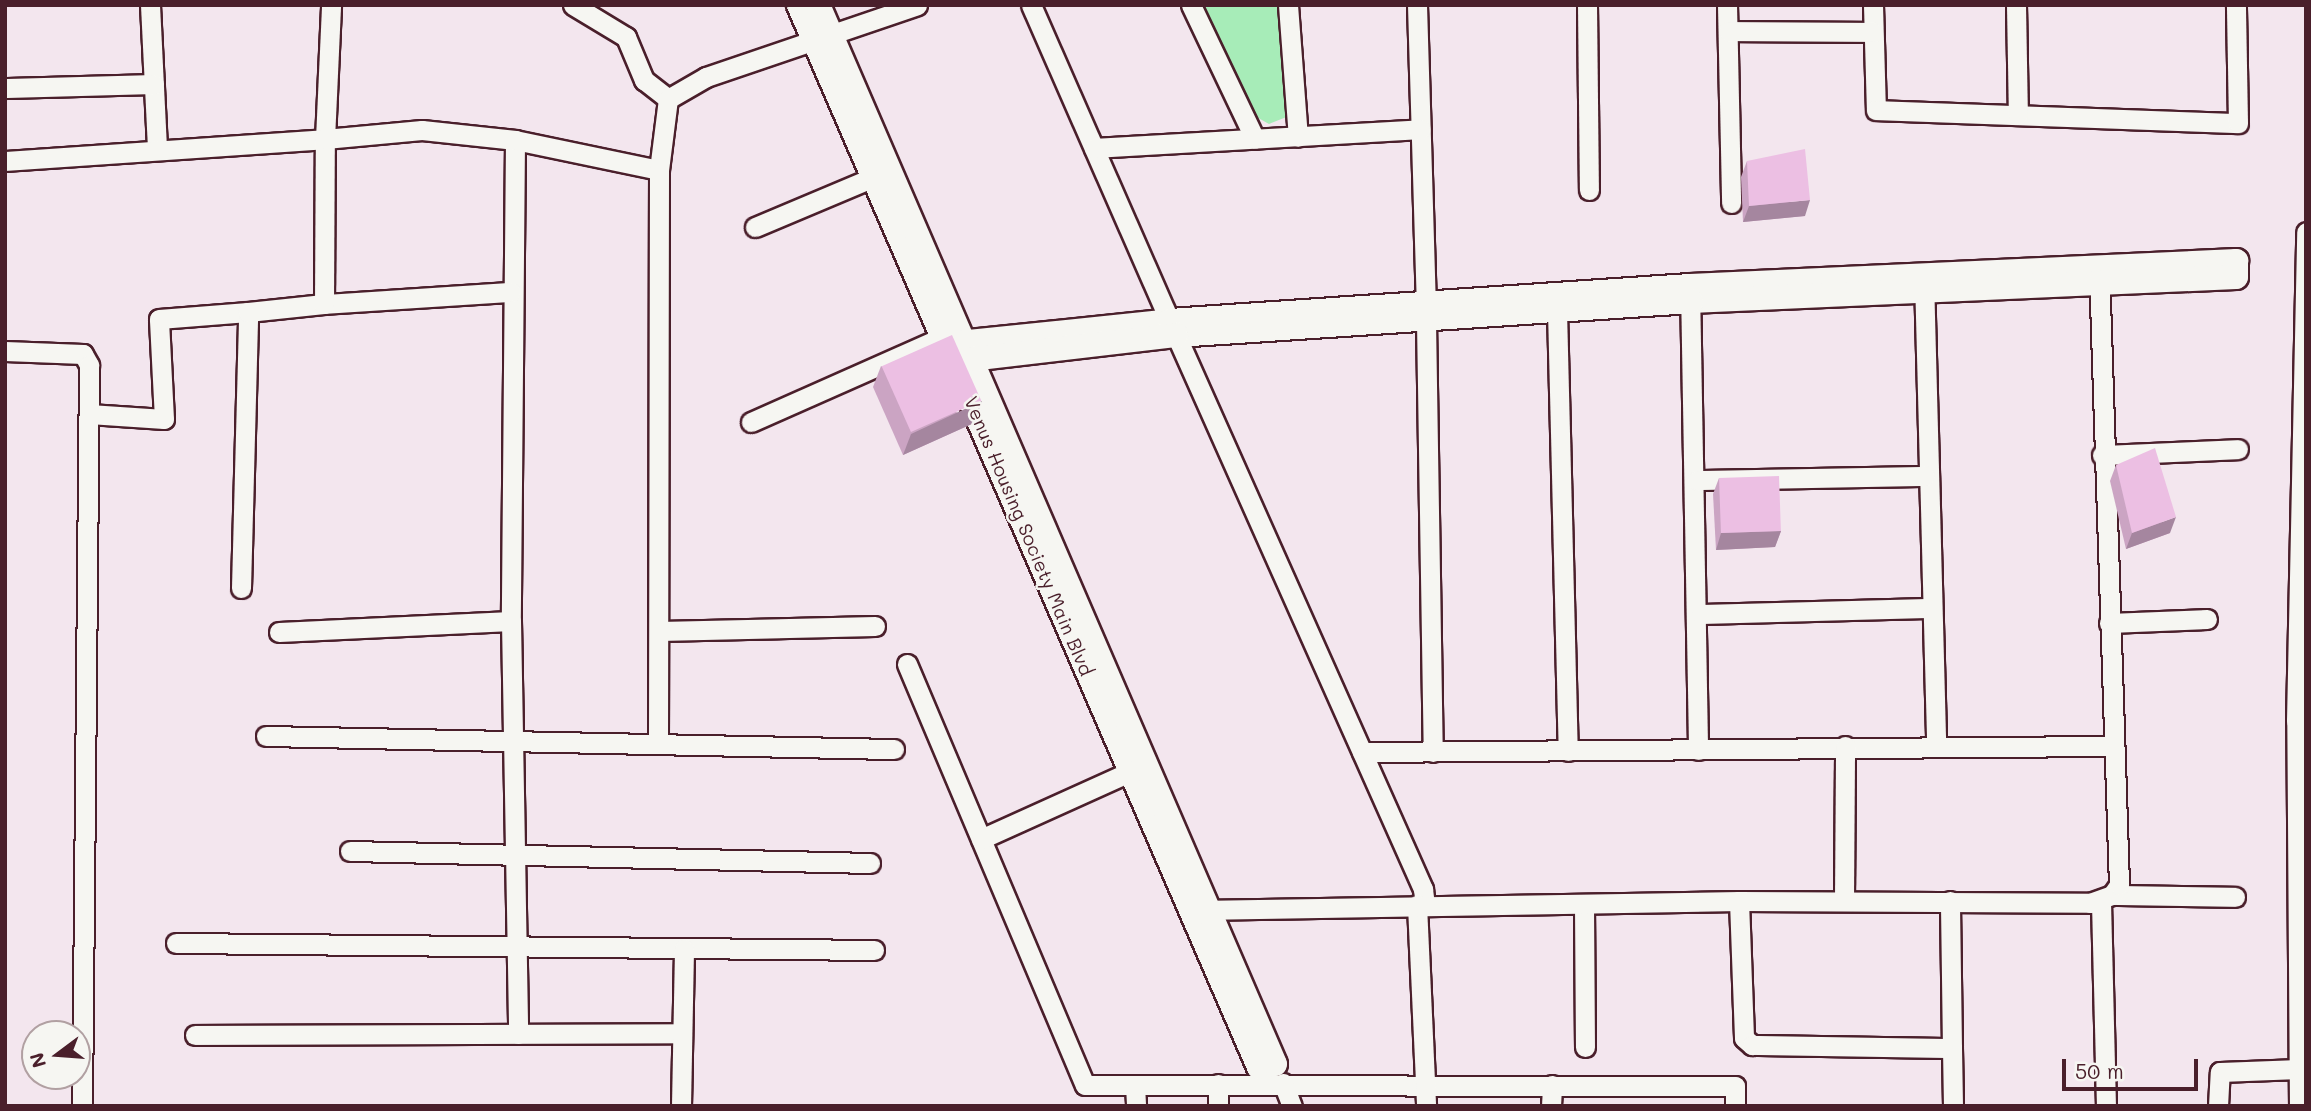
<!DOCTYPE html>
<html>
<head>
<meta charset="utf-8">
<style>
	body { margin:0 }
	#map { position:relative; width:2311px; height:1111px; overflow:hidden; background:#f3e6ee; font-family:Mali,sans-serif }
	div>[style] { position:absolute }
	[style*='--x'] { left:calc(var(--x)*1px); top:calc(var(--y)*1px); width:calc(var(--w)*1px); rotate:calc(var(--a)*1deg) }
	.green>* { inset:0; background:#a7ecb8 }
	.roads { filter:drop-shadow(2px 0 #4a1f2b) drop-shadow(-2px 0 #4a1f2b) drop-shadow(0 2px #4a1f2b) drop-shadow(0 -2px #4a1f2b) }
	.minor>* { height:19px; margin:-9.5px; padding:0 9.5px; transform-origin:9.5px; border-radius:9.5px; background:#f6f6f2 }
	.tertiary>* { height:24px; margin:-12px; padding:0 12px; transform-origin:12px; border-radius:12px; background:#f6f6f2 }
	.wall>* { inset:0; background:#cba4c3 }
	.shaded-wall>* { inset:0; background:#a5869f }
	.building>* { inset:0; background:#ecbfe3; transform-origin:0 0 }
	span { translate:-50% -50%; white-space:nowrap; text-align:center; line-height:1.15; -webkit-text-stroke:5px #f6f6f2; paint-order:stroke }
	.street-label { font-size:19px; color:#4a1f2b }
	.frame { position:absolute; inset:0; border:7px solid #4a1f2b; pointer-events:none }
	.north { position:absolute; left:21px; top:1020px; width:70px; height:70px; box-sizing:border-box; background:#f6f6f2; border:2px solid #b1a0a2; border-radius:50%; rotate:254deg; font-size:19px; font-weight:700; line-height:28px; text-align:center; color:#4a1f2b }
	.north::after { content:''; display:block; margin:auto; width:24px; height:32px; background:#4a1f2b; clip-path:polygon(50% 0,100% 100%,50% 72%,0 100%) }
	.scale { position:absolute; left:2062px; top:1059px; width:136px; height:32px; box-sizing:border-box; border:4px solid #4a1f2b; border-top:0; padding-left:9px; font-size:21px; line-height:24px; white-space:nowrap; color:#4a1f2b; -webkit-text-stroke:5px #f6f6f2; paint-order:stroke }
</style>
</head>
<body>
<div id="map">
	<div class="green">
		<i style="clip-path:polygon(1203px 5px,1279px 5px,1289px 116px,1269px 124px,1253px 115px)"></i>
	</div>
	<div class="roads">
		<div class="minor">
			<i style="--x:150;--y:5;--w:145;--a:87.2"></i>
			<i style="--x:573;--y:5;--w:62;--a:31.1"></i>
			<i style="--x:626;--y:37;--w:47;--a:67.3"></i>
			<i style="--x:644;--y:80;--w:31;--a:38"></i>
			<i style="--x:1031;--y:5;--w:345;--a:66.3"></i>
			<i style="--x:1191;--y:5;--w:148;--a:64.5"></i>
			<i style="--x:1288;--y:5;--w:132;--a:85.7"></i>
			<i style="--x:1417;--y:5;--w:301;--a:88.3"></i>
			<i style="--x:1587;--y:5;--w:185;--a:89.4"></i>
			<i style="--x:1727;--y:5;--w:198;--a:88.8"></i>
			<i style="--x:1873;--y:5;--w:105;--a:88.4"></i>
			<i style="--x:1876;--y:110;--w:362;--a:2.1"></i>
			<i style="--x:2238;--y:123;--w:118;--a:-91"></i>
			<i style="--x:2016;--y:5;--w:110;--a:89"></i>
			<i style="--x:1728;--y:31;--w:145;--a:0.4"></i>
			<i style="--x:5;--y:88;--w:149;--a:-1.5"></i>
			<i style="--x:515;--y:140;--w:481;--a:90.5"></i>
			<i style="--x:511;--y:621;--w:413;--a:89"></i>
			<i style="--x:1094;--y:148;--w:327;--a:-3.3"></i>
			<i style="--x:5;--y:161;--w:321;--a:-3.9"></i>
			<i style="--x:325;--y:139;--w:134;--a:-87.4"></i>
			<i style="--x:755;--y:227;--w:142;--a:-22.8"></i>
			<i style="--x:1924;--y:278;--w:469;--a:88.5"></i>
			<i style="--x:1690;--y:287;--w:463;--a:89"></i>
			<i style="--x:324;--y:304;--w:187;--a:-3.7"></i>
			<i style="--x:1557;--y:310;--w:441;--a:88.6"></i>
			<i style="--x:1426;--y:321;--w:431;--a:89.1"></i>
			<i style="--x:1176;--y:335;--w:607;--a:65.97"></i>
			<i style="--x:1423;--y:889;--w:17;--a:83"></i>
			<i style="--x:5;--y:351;--w:78;--a:2.2"></i>
			<i style="--x:83;--y:354;--w:13;--a:61"></i>
			<i style="--x:89;--y:365;--w:741;--a:90.54"></i>
			<i style="--x:89;--y:414;--w:75;--a:3.8"></i>
			<i style="--x:164;--y:419;--w:100;--a:-92.9"></i>
			<i style="--x:159;--y:319;--w:89;--a:-4.5"></i>
			<i style="--x:751;--y:422;--w:212;--a:-23.9"></i>
			<i style="--x:2102;--y:455;--w:136;--a:-2.5"></i>
			<i style="--x:1697;--y:480;--w:228;--a:-1"></i>
			<i style="--x:241;--y:588;--w:276;--a:-88.5"></i>
			<i style="--x:248;--y:312;--w:76;--a:-6"></i>
			<i style="--x:324;--y:304;--w:165;--a:-89.7"></i>
			<i style="--x:325;--y:139;--w:97;--a:-5.3"></i>
			<i style="--x:422;--y:130;--w:94;--a:6.1"></i>
			<i style="--x:515;--y:140;--w:147;--a:11.8"></i>
			<i style="--x:1701;--y:614;--w:226;--a:-1.5"></i>
			<i style="--x:2109;--y:623;--w:98;--a:-2.3"></i>
			<i style="--x:659;--y:631;--w:216;--a:-1.3"></i>
			<i style="--x:279;--y:632;--w:232;--a:-2.7"></i>
			<i style="--x:907;--y:664;--w:457;--a:67.1"></i>
			<i style="--x:1085;--y:1085;--w:650;--a:0.09"></i>
			<i style="--x:1735;--y:1086;--w:20;--a:90"></i>
			<i style="--x:266;--y:736;--w:628;--a:1.19"></i>
			<i style="--x:658;--y:744;--w:574;--a:-89.9"></i>
			<i style="--x:659;--y:170;--w:72;--a:-82.8"></i>
			<i style="--x:668;--y:99;--w:44;--a:-30.1"></i>
			<i style="--x:706;--y:77;--w:223;--a:-18.8"></i>
			<i style="--x:1362;--y:752;--w:752;--a:-0.46"></i>
			<i style="--x:981;--y:839;--w:178;--a:-24.3"></i>
			<i style="--x:350;--y:851;--w:520;--a:1.32"></i>
			<i style="--x:2112;--y:895;--w:123;--a:0.9"></i>
			<i style="--x:1844;--y:900;--w:154;--a:-89.6"></i>
			<i style="--x:1739;--y:901;--w:137;--a:87.9"></i>
			<i style="--x:1744;--y:1038;--w:11;--a:41"></i>
			<i style="--x:1752;--y:1045;--w:200;--a:0.9"></i>
			<i style="--x:1952;--y:1048;--w:147;--a:-90.8"></i>
			<i style="--x:2101;--y:902;--w:204;--a:88.6"></i>
			<i style="--x:1417;--y:905;--w:201;--a:87.4"></i>
			<i style="--x:1584;--y:906;--w:141;--a:89.6"></i>
			<i style="--x:1198;--y:910;--w:541;--a:-0.95"></i>
			<i style="--x:1739;--y:901;--w:351;--a:0.3"></i>
			<i style="--x:2090;--y:903;--w:23;--a:-20"></i>
			<i style="--x:2112;--y:895;--w:12;--a:-55"></i>
			<i style="--x:2119;--y:885;--w:616;--a:-91.86"></i>
			<i style="--x:176;--y:943;--w:698;--a:0.57"></i>
			<i style="--x:195;--y:1035;--w:487;--a:-0.2"></i>
			<i style="--x:1952;--y:1048;--w:58;--a:89"></i>
			<i style="--x:1283;--y:1083;--w:25;--a:69"></i>
			<i style="--x:1218;--y:1084;--w:22;--a:90"></i>
			<i style="--x:1135;--y:1085;--w:21;--a:87"></i>
			<i style="--x:681;--y:1106;--w:157;--a:-88.9"></i>
			<i style="--x:1551;--y:1106;--w:21;--a:-87"></i>
			<i style="--x:2218;--y:1106;--w:34;--a:-87"></i>
			<i style="--x:2220;--y:1072;--w:79;--a:-2.2"></i>
			<i style="--x:2299;--y:1106;--w:385;--a:-90.4"></i>
			<i style="--x:2296;--y:721;--w:489;--a:-88.8"></i>
		</div>
		<div class="tertiary">
			<i style="--x:799;--y:5;--w:1157;--a:66.58"></i>
			<i style="--x:1259;--y:1067;--w:16;--a:-11"></i>
			<i style="--x:1275;--y:1064;--w:1153;--a:-113.34"></i>
			<i style="--x:949;--y:344;--w:222;--a:-5.9"></i>
			<i style="--x:1170;--y:321;--w:521;--a:-3.85"></i>
			<i style="--x:1690;--y:286;--w:547;--a:-2.62"></i>
			<i style="--x:2236;--y:261;--w:16;--a:90"></i>
			<i style="--x:2236;--y:277;--w:546;--a:177.48"></i>
			<i style="--x:1691;--y:301;--w:516;--a:176.22"></i>
			<i style="--x:1176;--y:335;--w:223;--a:173.3"></i>
		</div>
	</div>
	<div class="wall">
		<i style="clip-path:polygon(1747px 161px,1805px 216px,1743px 222px,1741px 177px)"></i>
		<i style="clip-path:polygon(881px 366px,974px 423px,903px 455px,873px 387px)"></i>
		<i style="clip-path:polygon(2116px 465px,2170px 533px,2126px 549px,2110px 481px)"></i>
		<i style="clip-path:polygon(1719px 478px,1781px 531px,1775px 547px,1716px 550px,1713px 494px)"></i>
	</div>
	<div class="shaded-wall">
		<i style="clip-path:polygon(1810px 200px,1805px 216px,1743px 222px,1749px 206px)"></i>
		<i style="clip-path:polygon(982px 401px,974px 423px,903px 455px,911px 434px)"></i>
		<i style="clip-path:polygon(2176px 517px,2170px 533px,2126px 549px,2132px 533px)"></i>
		<i style="clip-path:polygon(1781px 531px,1775px 547px,1716px 550px,1721px 533px)"></i>
	</div>
	<div class="building">
		<i style="clip-path:polygon(1805px 149px,1810px 200px,1749px 206px,1747px 161px)"></i>
		<i style="left:952px;top:335px;width:72px;height:77px;rotate:66deg"></i>
		<i style="clip-path:polygon(2155px 448px,2176px 517px,2132px 533px,2116px 465px)"></i>
		<i style="left:1779px;top:476px;width:55px;height:60px;rotate:88deg"></i>
	</div>
	<div class="street-label">
		<span style="left:1029px;top:536px;rotate:67deg">Venus Housing Society Main Blvd</span>
	</div>
	<div class="frame"></div>
	<div class="north">N</div>
	<div class="scale">50 m</div>
</div>
</body>
</html>
